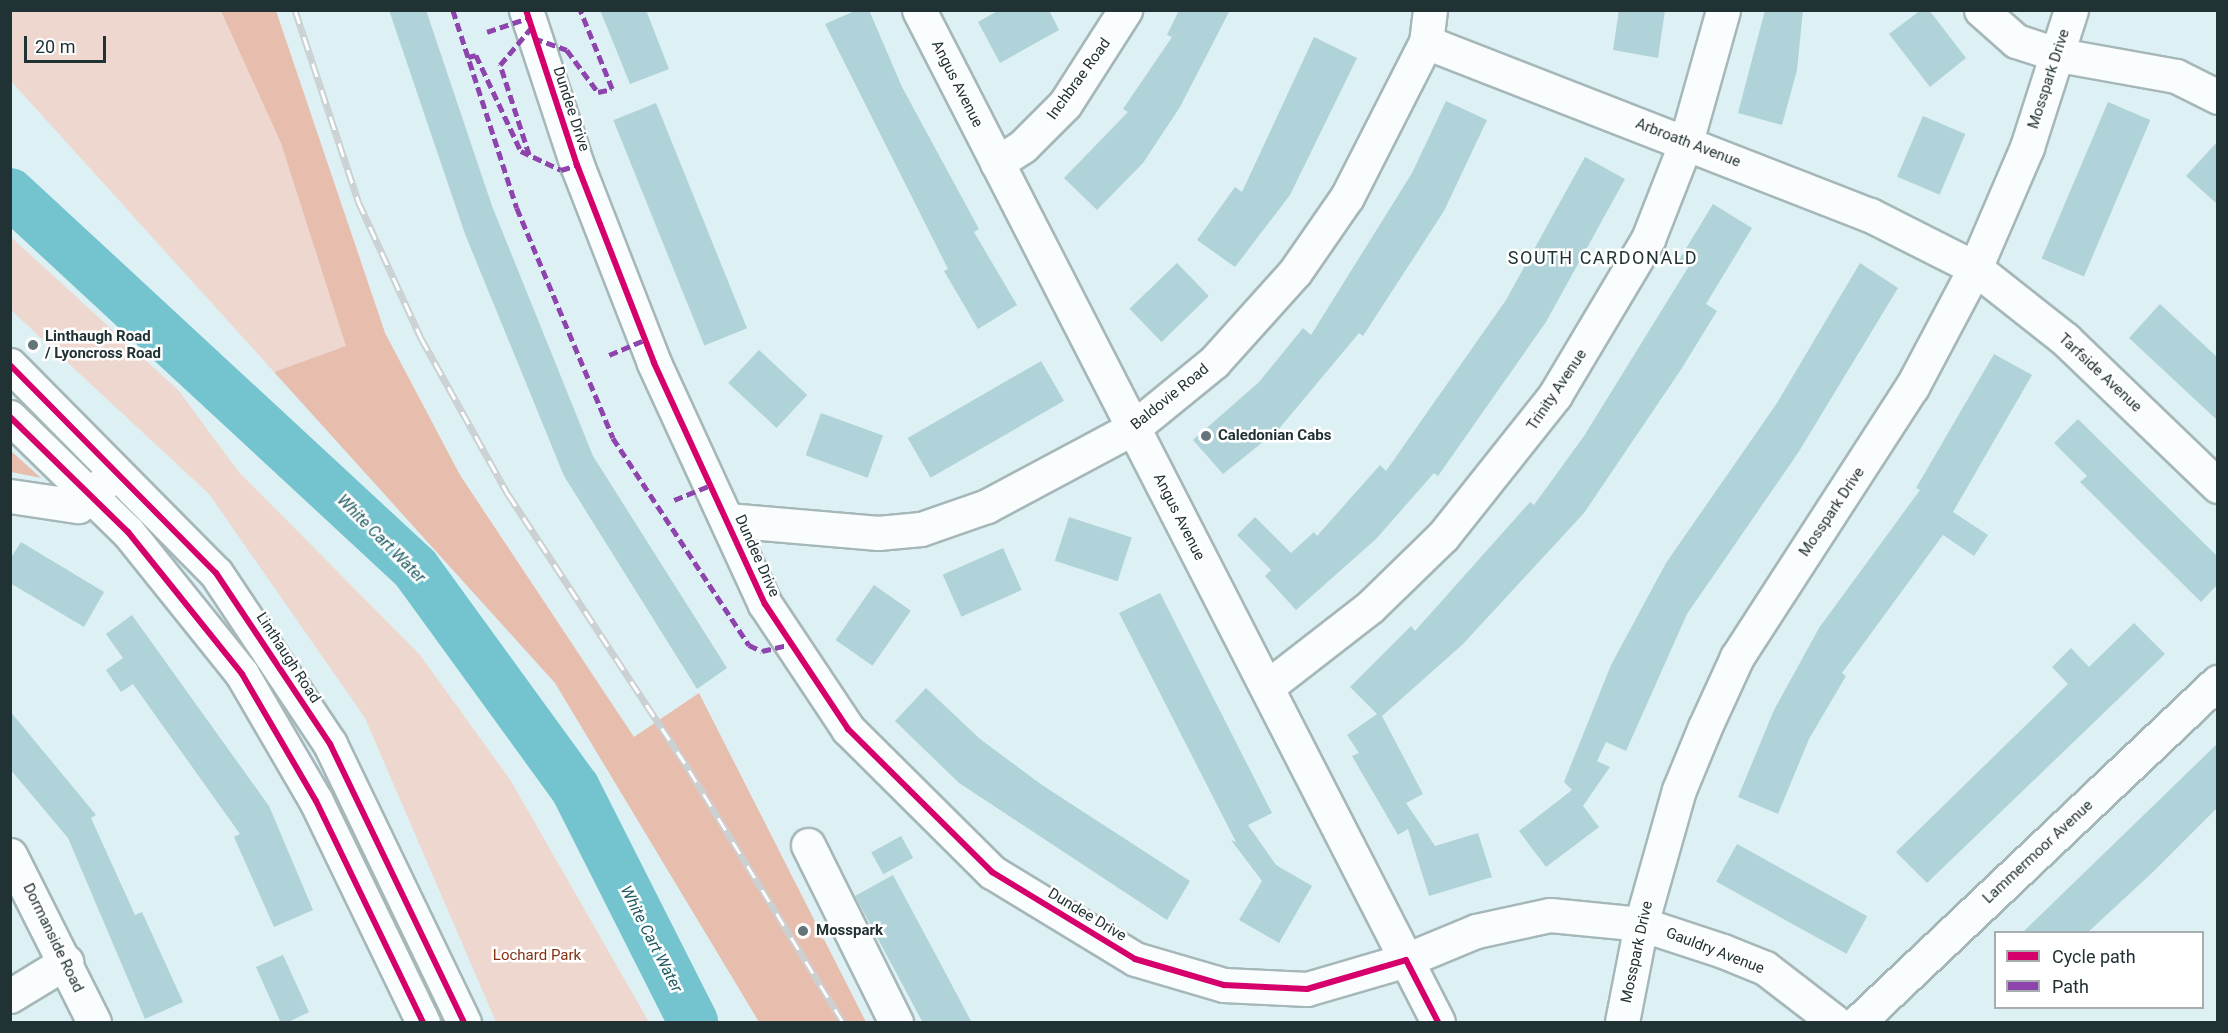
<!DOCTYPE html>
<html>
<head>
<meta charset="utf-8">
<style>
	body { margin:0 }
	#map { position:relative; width:2228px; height:1033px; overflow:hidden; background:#ddf1f4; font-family:Roboto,sans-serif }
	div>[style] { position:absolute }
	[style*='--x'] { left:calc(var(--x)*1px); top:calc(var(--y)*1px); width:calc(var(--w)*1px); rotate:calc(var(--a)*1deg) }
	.green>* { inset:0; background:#eed7ce }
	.forest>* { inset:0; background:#e7bdae }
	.river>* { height:50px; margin:-25px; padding:0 25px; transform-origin:25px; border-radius:25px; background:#74c4d0 }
	.building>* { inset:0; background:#afd3d8; transform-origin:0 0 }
	.roads { filter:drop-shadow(2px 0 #a6b7b9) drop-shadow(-2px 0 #a6b7b9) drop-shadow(0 2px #a6b7b9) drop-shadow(0 -2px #a6b7b9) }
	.minor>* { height:33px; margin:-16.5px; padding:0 16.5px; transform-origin:16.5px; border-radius:16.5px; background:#fafdfd }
	.rail>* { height:7px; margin-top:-3.5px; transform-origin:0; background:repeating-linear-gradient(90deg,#fff 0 14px,#cbd1d2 0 28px); box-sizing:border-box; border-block:2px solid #cbd1d2 }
	.quiet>* { height:4.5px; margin-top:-2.25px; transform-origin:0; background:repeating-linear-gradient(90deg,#8e44ad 0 9px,transparent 0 13.5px) }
	.cycleway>* { height:6px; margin:-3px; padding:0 3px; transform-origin:3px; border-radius:3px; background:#d6006c }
	.dots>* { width:16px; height:16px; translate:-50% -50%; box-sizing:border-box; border:3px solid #fff; border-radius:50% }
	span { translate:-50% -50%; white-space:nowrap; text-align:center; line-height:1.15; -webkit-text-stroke:5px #fff; paint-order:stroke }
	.street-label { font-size:15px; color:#213235 }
	.poi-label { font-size:15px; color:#213235; font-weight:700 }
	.left { translate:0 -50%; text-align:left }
	.park-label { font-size:15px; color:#843114 }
	.water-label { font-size:16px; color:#205b63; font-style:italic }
	.quarter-label { font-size:18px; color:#213235; letter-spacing:1.5px }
	.frame { position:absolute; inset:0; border:12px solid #213235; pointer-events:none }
	.legend { position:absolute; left:1994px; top:931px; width:210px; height:78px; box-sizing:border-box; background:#fff; border:2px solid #a6adae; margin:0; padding:8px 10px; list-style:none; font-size:18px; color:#213235 }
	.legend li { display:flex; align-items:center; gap:12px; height:30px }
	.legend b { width:30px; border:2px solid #a6adae }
	.scale { position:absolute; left:24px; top:36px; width:82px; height:27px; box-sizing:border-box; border:3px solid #213235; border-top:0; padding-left:8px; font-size:18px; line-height:21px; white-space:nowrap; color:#213235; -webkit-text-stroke:4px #fff; paint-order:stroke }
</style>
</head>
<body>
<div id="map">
	<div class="green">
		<i style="clip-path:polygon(10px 11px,276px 11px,385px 333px,274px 372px,11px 81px)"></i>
		<i style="clip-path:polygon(11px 237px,179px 391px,238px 471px,420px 655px,511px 781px,649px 1022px,496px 1022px,365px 718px,209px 494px,11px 310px)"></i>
	</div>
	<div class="forest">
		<i style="clip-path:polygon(221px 11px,276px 11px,385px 333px,460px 475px,634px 737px,699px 693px,866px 1022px,759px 1022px,555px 683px,274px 372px,346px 346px,281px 143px)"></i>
		<i style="clip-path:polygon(11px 451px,41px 478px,11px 472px)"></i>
	</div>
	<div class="river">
		<i style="--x:10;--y:193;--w:552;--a:42.8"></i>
		<i style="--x:415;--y:568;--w:272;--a:54"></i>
		<i style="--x:575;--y:788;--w:262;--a:63.2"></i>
	</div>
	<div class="building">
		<i style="clip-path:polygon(389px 10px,426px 10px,492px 206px,593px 456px,727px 668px,697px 689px,564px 476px,465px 234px)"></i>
		<i style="clip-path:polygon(600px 10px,646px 10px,669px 69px,630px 84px)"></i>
		<i style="clip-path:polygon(857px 10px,869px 10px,902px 87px,979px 229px,974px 232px,1017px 305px,978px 329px,944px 271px,948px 269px,825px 24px)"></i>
		<i style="clip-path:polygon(999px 10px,1049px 10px,1059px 30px,1000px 63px,978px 22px)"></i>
		<i style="clip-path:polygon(1179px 10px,1230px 10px,1180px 107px,1143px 163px,1097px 210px,1064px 178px,1128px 112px,1123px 109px,1172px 37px,1167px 35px)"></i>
		<i style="clip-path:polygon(1619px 10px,1665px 10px,1658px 58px,1613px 50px)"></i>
		<i style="clip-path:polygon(1765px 10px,1803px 10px,1797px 70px,1782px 125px,1738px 113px)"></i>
		<i style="clip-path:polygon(1921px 10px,1929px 10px,1966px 58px,1930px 87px,1889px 34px)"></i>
		<i style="clip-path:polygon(1314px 37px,1357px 58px,1290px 195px,1235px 267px,1197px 240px,1235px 187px,1242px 192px)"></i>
		<i style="clip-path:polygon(1446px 101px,1487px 120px,1444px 211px,1363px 336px,1359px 333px,1278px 430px,1223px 474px,1193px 440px,1259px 382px,1303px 328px,1311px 335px,1412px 173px)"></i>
		<i style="left:2108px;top:102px;width:46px;height:170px;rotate:23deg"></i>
		<i style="left:656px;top:103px;width:243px;height:46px;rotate:68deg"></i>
		<i style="left:1923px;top:116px;width:46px;height:66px;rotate:23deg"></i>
		<i style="clip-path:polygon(2217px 142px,2217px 204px,2186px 176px)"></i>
		<i style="clip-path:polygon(1585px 157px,1625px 179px,1546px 322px,1438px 476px,1434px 473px,1376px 539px,1296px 610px,1265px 576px,1271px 570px,1237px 535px,1255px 517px,1291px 553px,1314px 532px,1317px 536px,1380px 465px,1386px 471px,1506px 300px)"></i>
		<i style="clip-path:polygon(1713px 204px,1752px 228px,1706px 304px,1717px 311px,1682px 368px,1584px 513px,1462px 645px,1382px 716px,1423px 794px,1406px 803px,1435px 846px,1478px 833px,1492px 877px,1429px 896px,1408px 829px,1398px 835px,1352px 756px,1359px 753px,1347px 735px,1377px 714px,1350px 687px,1411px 626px,1415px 631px,1530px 502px,1534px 505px,1584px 436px,1689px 266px,1679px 260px)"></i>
		<i style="left:1177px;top:263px;width:46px;height:66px;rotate:46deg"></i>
		<i style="clip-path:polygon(1860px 263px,1898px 288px,1798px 453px,1687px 614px,1626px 751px,1606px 742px,1597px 761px,1610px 767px,1583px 806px,1599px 827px,1546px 867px,1519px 831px,1572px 790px,1564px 782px,1611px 665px,1666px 563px,1777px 403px)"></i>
		<i style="clip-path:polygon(2160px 304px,2217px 357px,2217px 420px,2129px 338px)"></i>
		<i style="left:759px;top:350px;width:66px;height:45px;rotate:43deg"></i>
		<i style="clip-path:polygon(1994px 354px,2032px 375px,1953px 512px,1988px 535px,1974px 556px,1943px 535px,1842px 673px,1846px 676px,1809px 739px,1778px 814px,1738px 797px,1774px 710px,1819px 628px,1920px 490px,1916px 488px)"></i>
		<i style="left:1041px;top:361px;width:46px;height:154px;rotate:60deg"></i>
		<i style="left:821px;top:413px;width:66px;height:45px;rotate:20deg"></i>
		<i style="clip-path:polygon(2078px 419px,2217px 556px,2217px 585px,2201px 602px,2080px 482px,2087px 476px,2054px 443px)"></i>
		<i style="left:1069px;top:517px;width:66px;height:46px;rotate:18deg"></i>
		<i style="clip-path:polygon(21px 542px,104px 592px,84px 627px,10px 583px,10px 559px)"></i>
		<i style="left:1003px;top:548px;width:46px;height:66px;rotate:66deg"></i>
		<i style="left:874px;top:585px;width:45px;height:67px;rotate:35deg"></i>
		<i style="clip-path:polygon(1160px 593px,1272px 813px,1248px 825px,1276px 865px,1312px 886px,1279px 943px,1239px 920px,1262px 881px,1231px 840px,1236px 842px,1119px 613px)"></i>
		<i style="clip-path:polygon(132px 615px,269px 806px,313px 910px,274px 927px,234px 837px,240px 834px,133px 684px,121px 692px,106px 670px,123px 658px,106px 634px)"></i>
		<i style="clip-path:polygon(2134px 623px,2165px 654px,1927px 883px,1896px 852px,2068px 684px,2052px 667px,2071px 648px,2089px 667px)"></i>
		<i style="clip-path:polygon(926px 688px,980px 739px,1042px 785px,1190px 881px,1167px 920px,959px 783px,895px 721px)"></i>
		<i style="clip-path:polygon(10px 711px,96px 815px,91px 818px,135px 915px,142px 912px,183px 1002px,145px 1019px,68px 838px,10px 769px)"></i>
		<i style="clip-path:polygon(2217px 744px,2217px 808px,2153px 872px,2087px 933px,2022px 933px)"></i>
		<i style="left:901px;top:836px;width:25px;height:34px;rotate:61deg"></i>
		<i style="left:1737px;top:844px;width:149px;height:43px;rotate:29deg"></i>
		<i style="clip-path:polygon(893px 875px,930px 944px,972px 1023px,923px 1023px,855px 896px)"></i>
		<i style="clip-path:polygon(283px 955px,309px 1012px,286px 1023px,281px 1023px,256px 967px)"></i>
	</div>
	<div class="roads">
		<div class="minor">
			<i style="--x:526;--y:10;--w:163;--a:71.8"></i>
			<i style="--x:577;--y:165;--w:212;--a:68.7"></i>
			<i style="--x:654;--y:363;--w:265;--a:65.3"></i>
			<i style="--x:765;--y:604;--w:150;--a:56.4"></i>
			<i style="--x:848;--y:729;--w:203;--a:44.8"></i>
			<i style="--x:992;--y:872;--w:167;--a:31.3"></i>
			<i style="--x:1135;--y:959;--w:93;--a:16.3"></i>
			<i style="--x:1224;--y:985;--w:83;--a:2.8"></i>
			<i style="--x:1307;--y:989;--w:103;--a:-16.3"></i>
			<i style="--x:1406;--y:960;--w:76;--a:-22.5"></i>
			<i style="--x:1476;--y:931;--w:76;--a:-12.2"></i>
			<i style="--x:1550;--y:915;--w:91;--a:5.6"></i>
			<i style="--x:1641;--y:924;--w:86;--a:18.2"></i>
			<i style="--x:1723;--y:951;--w:45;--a:22"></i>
			<i style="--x:1765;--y:968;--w:88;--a:37.6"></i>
			<i style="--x:919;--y:10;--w:1137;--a:62.85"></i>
			<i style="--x:1430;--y:10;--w:32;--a:97"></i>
			<i style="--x:1426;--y:42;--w:477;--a:21.3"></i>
			<i style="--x:1870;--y:215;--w:118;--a:26.8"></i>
			<i style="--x:1975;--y:268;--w:115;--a:38.3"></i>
			<i style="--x:2065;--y:339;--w:212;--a:43.9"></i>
			<i style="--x:1981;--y:10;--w:47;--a:41.5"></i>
			<i style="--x:2016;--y:41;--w:45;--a:18"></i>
			<i style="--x:2059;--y:55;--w:119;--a:10.2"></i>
			<i style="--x:2176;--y:76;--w:47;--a:26.6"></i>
			<i style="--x:997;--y:163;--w:31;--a:-33"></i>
			<i style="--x:1023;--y:146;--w:59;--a:-45"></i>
			<i style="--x:1065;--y:104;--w:112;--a:-57.4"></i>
			<i style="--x:10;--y:365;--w:293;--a:45.3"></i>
			<i style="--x:216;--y:573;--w:206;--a:56.3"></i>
			<i style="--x:330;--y:744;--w:309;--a:64.3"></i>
			<i style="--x:10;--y:417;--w:165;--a:44.3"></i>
			<i style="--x:128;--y:532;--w:182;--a:51.2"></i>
			<i style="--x:242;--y:674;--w:147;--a:59.8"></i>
			<i style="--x:316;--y:801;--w:246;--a:64.2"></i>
			<i style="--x:10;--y:496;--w:69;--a:8.4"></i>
			<i style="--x:78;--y:506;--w:36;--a:-42"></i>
			<i style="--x:727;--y:520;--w:152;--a:4.9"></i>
			<i style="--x:878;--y:533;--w:43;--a:-5.3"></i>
			<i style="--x:921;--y:529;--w:70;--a:-19.2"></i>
			<i style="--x:987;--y:506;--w:166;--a:-28.1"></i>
			<i style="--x:1133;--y:428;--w:104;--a:-39.2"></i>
			<i style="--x:1214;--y:362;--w:121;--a:-48"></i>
			<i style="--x:1295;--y:272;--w:91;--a:-55.3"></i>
			<i style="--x:1347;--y:197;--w:174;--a:-63"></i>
			<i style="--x:1267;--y:687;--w:130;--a:-37.8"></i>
			<i style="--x:1370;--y:607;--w:102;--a:-44.2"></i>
			<i style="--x:1443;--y:536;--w:180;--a:-51.5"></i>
			<i style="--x:1555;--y:395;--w:182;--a:-59.2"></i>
			<i style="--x:1648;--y:239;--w:104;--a:-68.6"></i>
			<i style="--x:1686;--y:142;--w:137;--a:-74.3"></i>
			<i style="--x:808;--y:845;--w:198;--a:63.6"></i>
			<i style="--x:10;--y:855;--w:187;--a:63.3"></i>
			<i style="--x:10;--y:996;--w:66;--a:-31.3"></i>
			<i style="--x:1622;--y:1022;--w:100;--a:-79"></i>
			<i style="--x:1641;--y:924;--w:139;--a:-74.2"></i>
			<i style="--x:1679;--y:790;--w:68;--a:-67.6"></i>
			<i style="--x:1705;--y:727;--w:77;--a:-65.4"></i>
			<i style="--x:1737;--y:657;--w:322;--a:-57.1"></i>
			<i style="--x:1912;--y:387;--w:135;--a:-62.1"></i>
			<i style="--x:1975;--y:268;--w:132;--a:-66.7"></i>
			<i style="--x:2027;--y:147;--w:144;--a:-72.2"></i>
			<i style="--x:1858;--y:1022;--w:495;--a:-43.4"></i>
		</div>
	</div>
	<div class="rail">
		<i style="--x:295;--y:10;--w:201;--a:71.7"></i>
		<i style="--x:358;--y:201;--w:151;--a:65.3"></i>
		<i style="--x:421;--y:338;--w:179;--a:60.9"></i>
		<i style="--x:508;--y:494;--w:330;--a:56.7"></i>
		<i style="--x:689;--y:770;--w:295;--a:58.6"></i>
	</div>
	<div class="quiet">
		<i style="--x:453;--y:10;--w:208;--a:72.1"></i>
		<i style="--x:517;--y:208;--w:249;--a:67.3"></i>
		<i style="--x:613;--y:438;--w:248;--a:56.7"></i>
		<i style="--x:749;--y:645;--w:14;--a:25"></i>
		<i style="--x:762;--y:651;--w:27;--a:-13"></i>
		<i style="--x:487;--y:32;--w:43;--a:-18.9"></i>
		<i style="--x:534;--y:38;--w:35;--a:20"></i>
		<i style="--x:567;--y:50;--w:52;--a:53.6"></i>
		<i style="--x:598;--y:92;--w:14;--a:-12"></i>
		<i style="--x:612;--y:89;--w:85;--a:-112.1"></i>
		<i style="--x:468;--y:57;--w:8;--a:-14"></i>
		<i style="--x:476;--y:55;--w:106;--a:64.9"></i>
		<i style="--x:521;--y:151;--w:44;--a:25.4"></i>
		<i style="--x:561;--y:170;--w:17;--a:-17"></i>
		<i style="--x:529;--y:155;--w:95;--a:-107.9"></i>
		<i style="--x:500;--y:65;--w:48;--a:-50"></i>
		<i style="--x:609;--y:355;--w:39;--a:-23"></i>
		<i style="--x:674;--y:500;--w:40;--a:-22"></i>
	</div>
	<div class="cycleway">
		<i style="--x:526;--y:10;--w:163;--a:71.8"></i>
		<i style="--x:577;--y:165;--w:212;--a:68.7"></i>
		<i style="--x:654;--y:363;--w:265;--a:65.3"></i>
		<i style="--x:765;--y:604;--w:150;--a:56.4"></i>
		<i style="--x:848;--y:729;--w:203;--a:44.8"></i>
		<i style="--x:992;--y:872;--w:167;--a:31.3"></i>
		<i style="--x:1135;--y:959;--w:93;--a:16.3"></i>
		<i style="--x:1224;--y:985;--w:83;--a:2.8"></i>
		<i style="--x:1307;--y:989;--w:103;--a:-16.3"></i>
		<i style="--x:1406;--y:960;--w:70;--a:62.7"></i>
		<i style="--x:10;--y:365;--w:293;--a:45.3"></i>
		<i style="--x:216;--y:573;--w:206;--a:56.3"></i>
		<i style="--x:330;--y:744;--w:309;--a:64.3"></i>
		<i style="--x:10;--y:417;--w:165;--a:44.3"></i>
		<i style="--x:128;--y:532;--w:182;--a:51.2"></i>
		<i style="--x:242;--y:674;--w:147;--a:59.8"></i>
		<i style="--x:316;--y:801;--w:246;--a:64.2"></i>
	</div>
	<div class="dots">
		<i style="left:33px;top:345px;background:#637578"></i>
		<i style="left:1206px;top:436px;background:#637578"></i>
		<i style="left:803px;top:931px;background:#637578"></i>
	</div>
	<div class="street-label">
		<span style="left:1079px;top:79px;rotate:-54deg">Inchbrae Road</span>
		<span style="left:2049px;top:79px;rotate:-72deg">Mosspark Drive</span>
		<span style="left:957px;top:84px;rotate:63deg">Angus Avenue</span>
		<span style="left:571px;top:109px;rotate:72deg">Dundee Drive</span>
		<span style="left:1688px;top:143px;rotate:21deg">Arbroath Avenue</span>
		<span style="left:2100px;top:373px;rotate:43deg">Tarfside Avenue</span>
		<span style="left:1557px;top:390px;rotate:-56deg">Trinity Avenue</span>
		<span style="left:1170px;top:397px;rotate:-39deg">Baldovie Road</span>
		<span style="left:1832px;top:512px;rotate:-56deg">Mosspark Drive</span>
		<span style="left:1179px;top:517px;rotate:63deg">Angus Avenue</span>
		<span style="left:757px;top:556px;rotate:66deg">Dundee Drive</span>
		<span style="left:288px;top:658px;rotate:57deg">Linthaugh Road</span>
		<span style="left:2038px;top:852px;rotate:-43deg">Lammermoor Avenue</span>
		<span style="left:1087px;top:915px;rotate:31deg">Dundee Drive</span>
		<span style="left:53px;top:938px;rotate:64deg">Dormanside Road</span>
		<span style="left:1715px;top:951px;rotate:21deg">Gauldry Avenue</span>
		<span style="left:1637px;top:952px;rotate:-78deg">Mosspark Drive</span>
	</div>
	<div class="poi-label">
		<span class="left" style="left:45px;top:345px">Linthaugh Road<br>/ Lyoncross Road</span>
		<span class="left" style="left:1218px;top:436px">Caledonian Cabs</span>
		<span class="left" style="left:816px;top:931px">Mosspark</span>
	</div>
	<div class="park-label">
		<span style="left:537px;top:956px">Lochard Park</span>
	</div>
	<div class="water-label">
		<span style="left:381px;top:539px;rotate:45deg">White Cart Water</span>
		<span style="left:651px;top:939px;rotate:63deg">White Cart Water</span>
	</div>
	<div class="quarter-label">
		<span style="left:1603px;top:258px">SOUTH CARDONALD</span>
	</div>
	<div class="frame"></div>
	<ul class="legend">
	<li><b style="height:8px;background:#d6006c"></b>Cycle path</li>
	<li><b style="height:8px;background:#8e44ad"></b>Path</li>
	</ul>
	<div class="scale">20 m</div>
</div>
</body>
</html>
